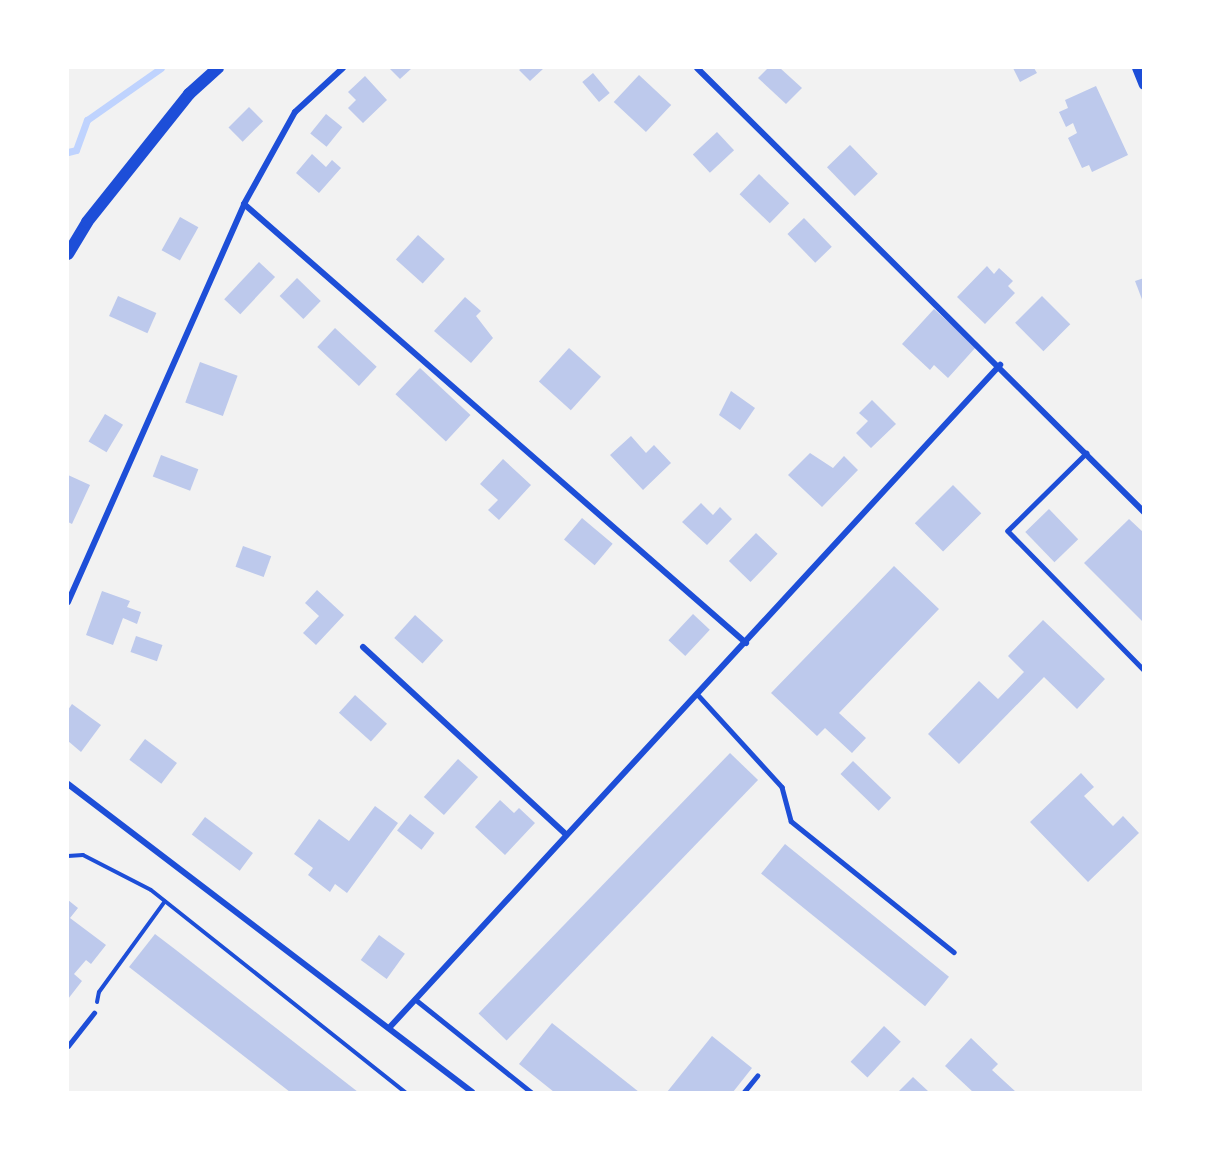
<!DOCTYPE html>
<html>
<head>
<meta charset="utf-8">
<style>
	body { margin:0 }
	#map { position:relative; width:1211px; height:1160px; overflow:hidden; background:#f2f2f2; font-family:Mulish,sans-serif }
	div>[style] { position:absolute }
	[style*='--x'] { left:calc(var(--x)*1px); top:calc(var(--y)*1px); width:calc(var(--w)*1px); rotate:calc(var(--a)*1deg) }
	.stream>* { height:7px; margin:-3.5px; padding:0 3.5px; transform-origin:3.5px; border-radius:3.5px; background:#bfd3fe }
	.building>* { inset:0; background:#bdc9ec; transform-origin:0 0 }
	.path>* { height:4px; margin:-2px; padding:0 2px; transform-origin:2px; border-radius:2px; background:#1d4ed8 }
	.service>* { height:4.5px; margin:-2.25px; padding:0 2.25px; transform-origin:2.25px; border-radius:2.25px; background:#1d4ed8 }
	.minor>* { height:6px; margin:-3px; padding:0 3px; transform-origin:3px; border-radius:3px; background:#1d4ed8 }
	.tertiary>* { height:10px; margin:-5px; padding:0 5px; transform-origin:5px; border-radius:5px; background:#1d4ed8 }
	.secondary>* { height:12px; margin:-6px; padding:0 6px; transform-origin:6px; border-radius:6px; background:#1d4ed8 }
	span { translate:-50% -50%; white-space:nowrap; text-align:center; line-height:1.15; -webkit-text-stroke:4.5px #fff; paint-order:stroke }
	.frame { position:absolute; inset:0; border:69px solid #fff; pointer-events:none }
</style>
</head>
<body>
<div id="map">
	<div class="stream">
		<i style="--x:68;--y:152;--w:8;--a:-14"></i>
		<i style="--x:76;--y:150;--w:32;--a:-70"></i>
		<i style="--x:87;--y:120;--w:90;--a:-35.1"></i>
	</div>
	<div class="building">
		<i style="clip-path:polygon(389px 68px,412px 68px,400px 79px)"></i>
		<i style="clip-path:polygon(522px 68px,544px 68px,530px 81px,519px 70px)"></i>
		<i style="clip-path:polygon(768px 68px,780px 68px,802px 88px,786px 104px,758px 78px)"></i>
		<i style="clip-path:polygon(1013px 68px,1034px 68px,1037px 73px,1020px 82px)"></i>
		<i style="left:593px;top:73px;width:26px;height:14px;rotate:50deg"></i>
		<i style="left:639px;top:75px;width:44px;height:37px;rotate:43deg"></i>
		<i style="clip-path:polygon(365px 76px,387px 100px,363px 123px,348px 108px,356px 100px,348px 92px)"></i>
		<i style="clip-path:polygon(1096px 86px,1128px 155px,1092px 172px,1089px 165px,1082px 168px,1068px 138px,1077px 133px,1073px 123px,1066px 127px,1059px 112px,1068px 108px,1065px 100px)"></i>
		<i style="left:249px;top:107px;width:20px;height:29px;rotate:45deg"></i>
		<i style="left:326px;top:114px;width:21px;height:25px;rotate:39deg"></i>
		<i style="left:717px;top:132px;width:25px;height:33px;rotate:47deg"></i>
		<i style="left:850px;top:145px;width:40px;height:32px;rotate:46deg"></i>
		<i style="clip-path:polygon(312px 154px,326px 167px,332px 160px,341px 168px,319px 193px,296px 173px)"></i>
		<i style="left:759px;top:174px;width:42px;height:28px;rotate:44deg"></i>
		<i style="left:180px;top:217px;width:21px;height:38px;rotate:29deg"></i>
		<i style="left:804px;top:218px;width:40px;height:23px;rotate:46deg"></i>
		<i style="left:418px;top:235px;width:36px;height:33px;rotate:42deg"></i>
		<i style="left:259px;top:262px;width:22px;height:51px;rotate:43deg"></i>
		<i style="clip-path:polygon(987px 266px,994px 274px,999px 268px,1013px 281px,1008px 286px,1015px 293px,985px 324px,957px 297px)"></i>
		<i style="left:297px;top:278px;width:33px;height:25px;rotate:44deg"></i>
		<i style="clip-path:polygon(1144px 278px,1144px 302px,1143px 302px,1135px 281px)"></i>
		<i style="left:118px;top:296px;width:42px;height:22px;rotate:24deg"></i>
		<i style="left:1042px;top:296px;width:40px;height:38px;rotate:45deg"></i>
		<i style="clip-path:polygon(465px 297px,481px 311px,476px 316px,493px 338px,471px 363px,434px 331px)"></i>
		<i style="clip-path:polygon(934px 309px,976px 347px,948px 378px,934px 365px,930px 370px,902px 344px)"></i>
		<i style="left:335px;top:328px;width:57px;height:26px;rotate:43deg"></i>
		<i style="left:569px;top:348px;width:43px;height:45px;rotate:42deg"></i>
		<i style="left:200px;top:362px;width:40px;height:43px;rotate:20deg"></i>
		<i style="left:420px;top:368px;width:69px;height:36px;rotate:43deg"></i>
		<i style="clip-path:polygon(731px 391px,755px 408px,740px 430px,719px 415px)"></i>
		<i style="clip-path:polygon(872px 400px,896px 424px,871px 448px,856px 433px,868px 421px,859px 413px)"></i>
		<i style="left:105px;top:414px;width:21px;height:32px;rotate:31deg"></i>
		<i style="clip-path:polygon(631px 436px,646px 453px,654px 445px,671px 463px,643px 490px,610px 455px)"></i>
		<i style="clip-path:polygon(810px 453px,833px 468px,844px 456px,858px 470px,822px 507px,788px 475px)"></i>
		<i style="left:161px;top:455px;width:40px;height:23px;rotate:21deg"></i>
		<i style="clip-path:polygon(503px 459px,531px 485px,499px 520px,488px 510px,498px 500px,480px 484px)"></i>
		<i style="clip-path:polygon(68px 475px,90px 485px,72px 524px,68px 522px)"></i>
		<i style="left:953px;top:485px;width:40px;height:54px;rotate:45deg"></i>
		<i style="clip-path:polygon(701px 503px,713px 515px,720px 507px,732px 519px,707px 545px,682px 522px)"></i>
		<i style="left:1049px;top:509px;width:42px;height:33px;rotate:46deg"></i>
		<i style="left:582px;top:518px;width:40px;height:28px;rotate:40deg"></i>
		<i style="clip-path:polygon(1129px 519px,1144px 533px,1144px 623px,1084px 563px)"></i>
		<i style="left:756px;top:533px;width:30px;height:39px;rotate:44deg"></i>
		<i style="left:243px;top:546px;width:30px;height:22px;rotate:20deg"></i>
		<i style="clip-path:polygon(894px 566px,939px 609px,839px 713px,866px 738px,852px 753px,825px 728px,817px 736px,771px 693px)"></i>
		<i style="clip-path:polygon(317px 590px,344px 615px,316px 645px,303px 633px,319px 616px,305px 603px)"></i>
		<i style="clip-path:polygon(102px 591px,130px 601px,127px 607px,141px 612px,137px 624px,123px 618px,113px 645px,86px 635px)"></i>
		<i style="left:693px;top:614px;width:23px;height:36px;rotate:43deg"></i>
		<i style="left:415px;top:615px;width:38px;height:31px;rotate:42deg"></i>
		<i style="clip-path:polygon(1043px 620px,1105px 679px,1077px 709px,1044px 677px,959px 764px,928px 734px,979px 681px,998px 699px,1024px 672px,1008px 656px)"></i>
		<i style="left:136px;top:636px;width:28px;height:17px;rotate:19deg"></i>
		<i style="left:355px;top:695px;width:43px;height:24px;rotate:42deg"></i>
		<i style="clip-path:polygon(72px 704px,101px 725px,81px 752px,68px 741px,68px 710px)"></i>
		<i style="left:145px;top:739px;width:40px;height:26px;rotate:37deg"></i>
		<i style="left:730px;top:753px;width:39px;height:362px;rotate:44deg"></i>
		<i style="left:458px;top:759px;width:27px;height:51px;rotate:42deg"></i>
		<i style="left:853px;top:761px;width:53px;height:18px;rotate:44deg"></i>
		<i style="clip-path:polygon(1081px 773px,1094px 787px,1084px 796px,1113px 826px,1123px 816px,1139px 833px,1088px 882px,1030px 822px)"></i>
		<i style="clip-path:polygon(500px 800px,514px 813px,519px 808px,535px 823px,505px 855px,475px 827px)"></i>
		<i style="clip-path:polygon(375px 806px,398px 823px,347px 893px,335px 884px,330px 892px,308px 875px,313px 868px,294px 854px,319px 819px,349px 841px)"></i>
		<i style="left:410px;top:814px;width:31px;height:21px;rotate:38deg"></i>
		<i style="left:205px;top:817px;width:60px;height:22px;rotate:37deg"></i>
		<i style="left:785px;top:844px;width:211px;height:38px;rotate:39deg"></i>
		<i style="clip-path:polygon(68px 900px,78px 908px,70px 918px,106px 945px,91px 964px,86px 960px,74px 974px,82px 981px,68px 999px)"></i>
		<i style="clip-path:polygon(155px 934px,176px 950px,358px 1092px,290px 1092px,129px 967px)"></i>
		<i style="left:379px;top:935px;width:32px;height:31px;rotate:36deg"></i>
		<i style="clip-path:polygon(552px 1023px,639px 1092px,554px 1092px,519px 1064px)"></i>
		<i style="left:884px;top:1026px;width:23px;height:49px;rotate:43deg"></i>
		<i style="clip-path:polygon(712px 1036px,752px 1068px,733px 1092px,667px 1092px)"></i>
		<i style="clip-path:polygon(971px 1038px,998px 1064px,992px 1070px,1016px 1092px,973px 1092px,945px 1066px)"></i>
		<i style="clip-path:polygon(913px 1077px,929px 1092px,898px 1092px)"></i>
	</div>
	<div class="path">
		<i style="--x:68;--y:856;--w:15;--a:-4"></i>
		<i style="--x:83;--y:855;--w:76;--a:27.2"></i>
		<i style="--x:151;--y:890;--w:325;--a:38.5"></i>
		<i style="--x:97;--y:1002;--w:10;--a:-79"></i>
		<i style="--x:99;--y:992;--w:112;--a:-54"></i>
	</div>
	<div class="service">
		<i style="--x:1087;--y:453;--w:111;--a:135.4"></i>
		<i style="--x:1008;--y:531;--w:194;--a:45.6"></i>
		<i style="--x:699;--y:696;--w:123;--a:47.6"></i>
		<i style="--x:782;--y:787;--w:35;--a:75"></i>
		<i style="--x:791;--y:821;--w:209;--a:38.8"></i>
		<i style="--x:415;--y:999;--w:149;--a:38.7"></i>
		<i style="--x:68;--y:1046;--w:42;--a:-51.8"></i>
		<i style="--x:744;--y:1092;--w:21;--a:-51"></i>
	</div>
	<div class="minor">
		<i style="--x:697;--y:68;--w:630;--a:44.81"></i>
		<i style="--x:244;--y:204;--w:667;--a:41.17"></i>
		<i style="--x:68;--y:602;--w:435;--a:-66.1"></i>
		<i style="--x:244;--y:204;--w:105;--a:-61"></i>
		<i style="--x:295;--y:112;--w:65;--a:-42.5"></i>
		<i style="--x:363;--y:647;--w:276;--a:42.7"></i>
		<i style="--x:68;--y:784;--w:508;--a:37.32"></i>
		<i style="--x:389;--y:1028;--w:902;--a:-47.34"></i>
	</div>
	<div class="tertiary">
		<i style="--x:1137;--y:68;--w:18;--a:68"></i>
	</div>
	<div class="secondary">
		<i style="--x:68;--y:254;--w:37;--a:-59"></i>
		<i style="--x:87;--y:222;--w:164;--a:-51.4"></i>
		<i style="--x:189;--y:94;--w:39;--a:-42"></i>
	</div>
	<div class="frame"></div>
</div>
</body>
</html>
